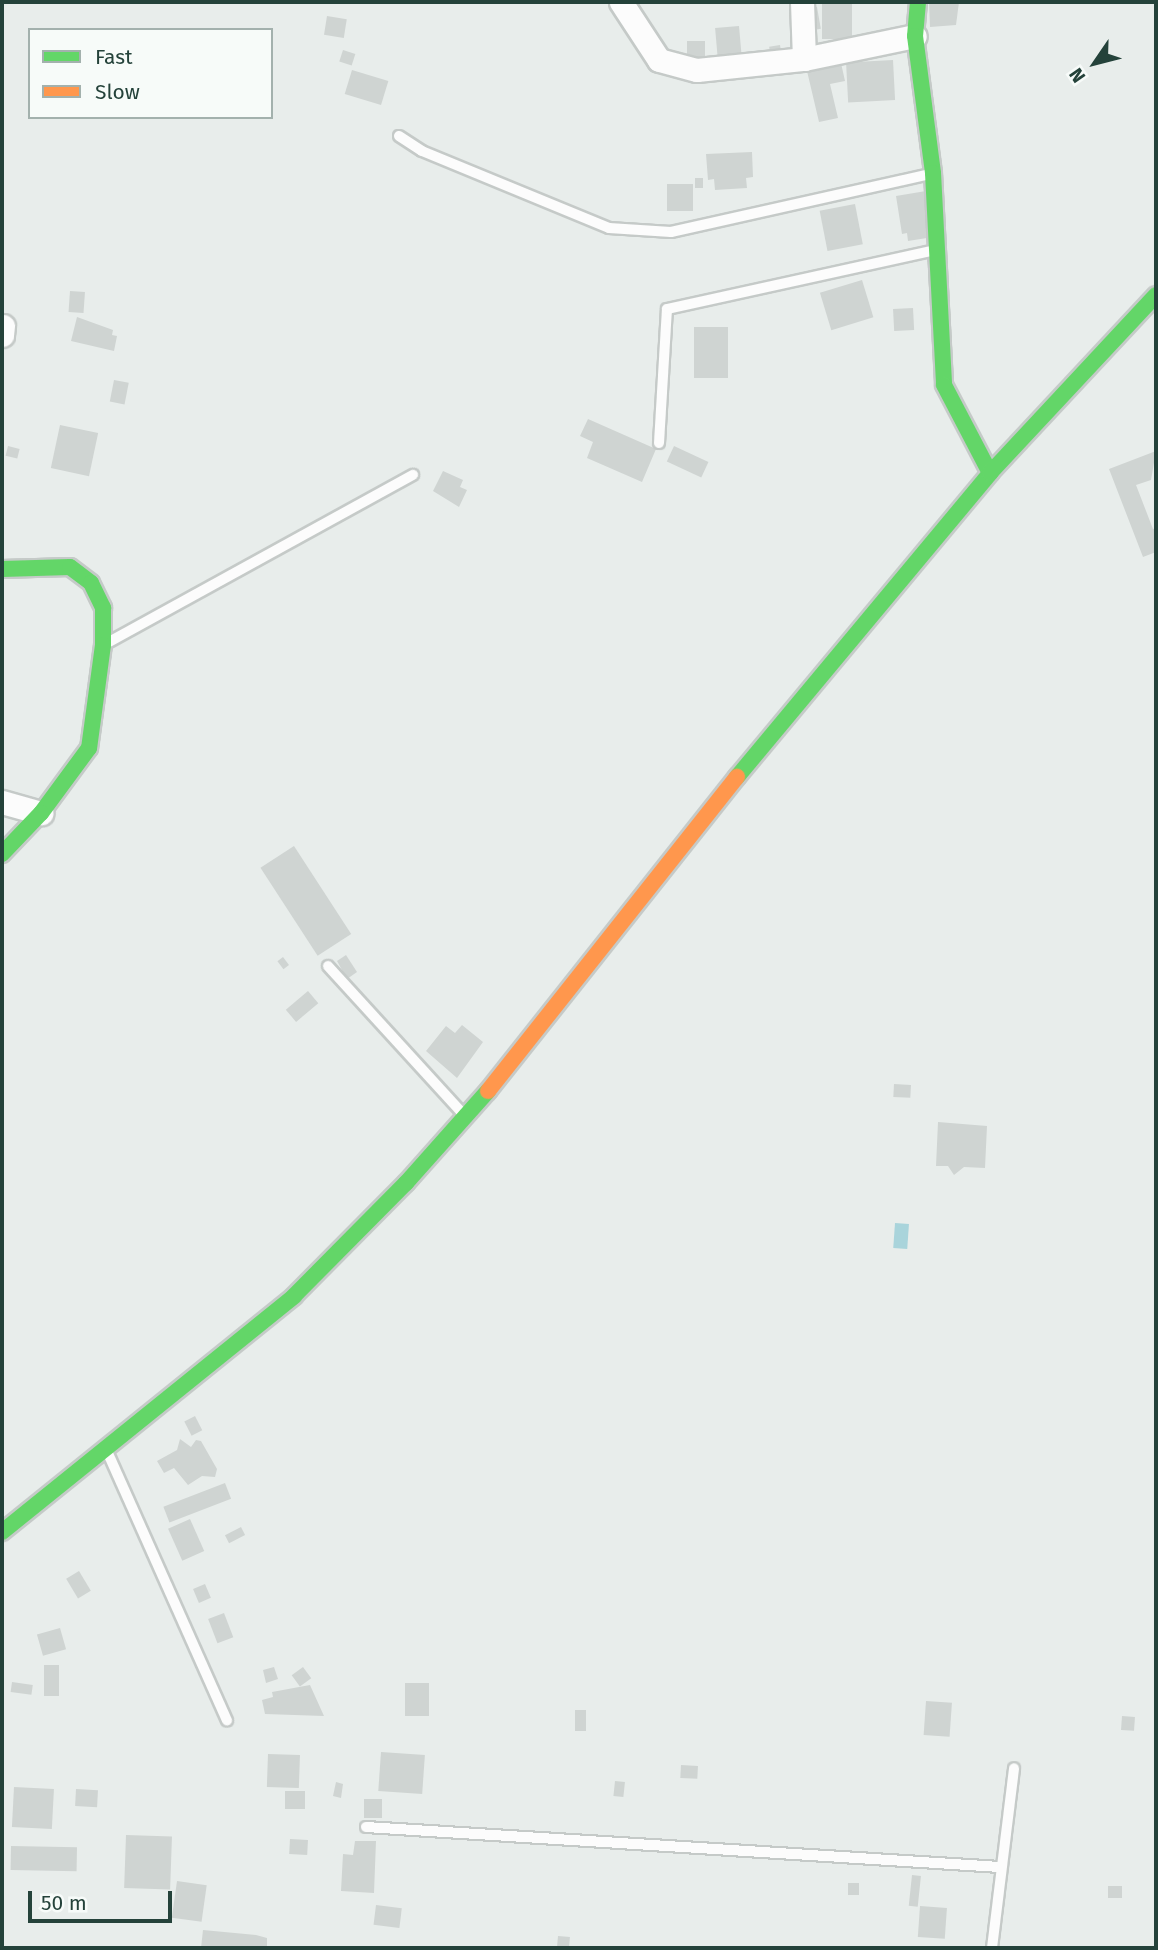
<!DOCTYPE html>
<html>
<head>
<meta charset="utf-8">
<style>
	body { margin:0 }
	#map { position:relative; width:1158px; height:1950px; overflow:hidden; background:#e8edeb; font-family:"Fira Sans",sans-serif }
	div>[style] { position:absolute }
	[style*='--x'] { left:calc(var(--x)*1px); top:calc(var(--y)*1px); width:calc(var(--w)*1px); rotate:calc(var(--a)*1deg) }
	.water>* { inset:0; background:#a9d4db; transform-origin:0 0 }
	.building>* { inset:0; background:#cfd4d2; transform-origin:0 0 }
	.roads { filter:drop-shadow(2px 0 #c5cac8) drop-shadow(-2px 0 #c5cac8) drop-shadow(0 2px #c5cac8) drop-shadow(0 -2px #c5cac8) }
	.lane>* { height:10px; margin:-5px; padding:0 5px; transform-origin:5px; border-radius:5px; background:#fcfcfc }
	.street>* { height:23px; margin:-11.5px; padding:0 11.5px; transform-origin:11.5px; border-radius:11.5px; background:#fcfcfc }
	.fast>* { height:16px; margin:-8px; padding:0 8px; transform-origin:8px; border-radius:8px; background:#63d668 }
	.slow>* { height:16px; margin:-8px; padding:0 8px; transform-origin:8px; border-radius:8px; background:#ff974d }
	span { translate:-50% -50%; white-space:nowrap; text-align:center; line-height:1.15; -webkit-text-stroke:5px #f7fbf9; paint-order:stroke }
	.frame { position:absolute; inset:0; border:4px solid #24423a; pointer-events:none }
	.legend { position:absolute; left:28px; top:28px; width:245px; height:91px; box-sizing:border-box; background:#f7fbf9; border:2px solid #a3b1ad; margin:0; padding:9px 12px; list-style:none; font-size:21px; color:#24423a }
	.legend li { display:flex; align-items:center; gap:14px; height:35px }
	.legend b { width:35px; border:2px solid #a3b1ad }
	.north { position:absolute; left:1060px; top:28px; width:70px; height:70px; -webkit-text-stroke:5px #f7fbf9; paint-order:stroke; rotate:235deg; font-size:19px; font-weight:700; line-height:28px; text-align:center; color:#24423a }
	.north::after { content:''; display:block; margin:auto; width:24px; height:32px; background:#24423a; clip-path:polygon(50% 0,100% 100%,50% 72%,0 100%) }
	.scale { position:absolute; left:28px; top:1891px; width:144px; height:32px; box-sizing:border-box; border:4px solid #24423a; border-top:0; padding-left:9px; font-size:21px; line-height:24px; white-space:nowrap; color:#24423a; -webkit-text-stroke:5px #f7fbf9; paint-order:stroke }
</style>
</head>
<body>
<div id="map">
	<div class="water">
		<i style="left:895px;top:1223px;width:14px;height:25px;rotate:4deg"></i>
	</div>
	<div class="building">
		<i style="left:822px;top:2px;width:30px;height:37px"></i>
		<i style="clip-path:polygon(929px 2px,959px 2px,956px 25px,930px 27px)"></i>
		<i style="left:817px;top:7px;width:22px;height:10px;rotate:80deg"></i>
		<i style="left:327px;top:16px;width:20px;height:19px;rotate:9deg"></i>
		<i style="left:739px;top:26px;width:35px;height:24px;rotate:85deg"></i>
		<i style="left:687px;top:41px;width:18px;height:19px"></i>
		<i style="left:780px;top:45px;width:12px;height:11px;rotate:81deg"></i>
		<i style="left:343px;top:50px;width:13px;height:12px;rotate:18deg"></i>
		<i style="left:893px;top:60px;width:40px;height:47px;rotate:87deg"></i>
		<i style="clip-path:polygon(841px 63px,845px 81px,830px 84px,838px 118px,819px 122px,807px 71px)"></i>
		<i style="left:352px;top:70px;width:38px;height:25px;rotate:17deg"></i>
		<i style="clip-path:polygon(752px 152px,753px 177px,746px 178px,747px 188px,715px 190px,714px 179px,708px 180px,706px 154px)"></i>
		<i style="left:695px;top:178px;width:8px;height:10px"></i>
		<i style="left:667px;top:184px;width:26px;height:27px"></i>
		<i style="clip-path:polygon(926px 191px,933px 237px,908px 241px,907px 233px,902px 234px,896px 196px)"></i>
		<i style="left:855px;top:204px;width:41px;height:36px;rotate:79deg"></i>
		<i style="left:862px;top:280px;width:39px;height:44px;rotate:73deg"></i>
		<i style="left:70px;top:291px;width:15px;height:21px;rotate:4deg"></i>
		<i style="left:913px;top:308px;width:22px;height:20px;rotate:87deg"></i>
		<i style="clip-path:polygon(77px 317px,113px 330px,112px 335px,117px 336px,114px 351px,71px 341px)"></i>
		<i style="left:694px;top:327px;width:34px;height:51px"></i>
		<i style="left:114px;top:380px;width:15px;height:22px;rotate:11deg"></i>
		<i style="clip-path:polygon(588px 419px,656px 449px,642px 482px,587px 458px,593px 442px,580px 436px)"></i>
		<i style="left:60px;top:425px;width:39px;height:44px;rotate:12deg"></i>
		<i style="left:8px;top:446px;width:12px;height:10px;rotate:14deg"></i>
		<i style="left:674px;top:446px;width:38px;height:17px;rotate:25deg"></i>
		<i style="clip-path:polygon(1156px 451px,1151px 480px,1136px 485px,1153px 529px,1156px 528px,1156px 552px,1143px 557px,1109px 469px)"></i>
		<i style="clip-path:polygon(443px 471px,463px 480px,460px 487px,467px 490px,459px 507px,433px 491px)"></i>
		<i style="left:294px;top:846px;width:105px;height:40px;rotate:57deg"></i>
		<i style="clip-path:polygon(346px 955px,357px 972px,347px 979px,337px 961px)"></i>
		<i style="left:283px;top:957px;width:10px;height:7px;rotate:53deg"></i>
		<i style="left:308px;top:991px;width:16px;height:29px;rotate:50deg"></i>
		<i style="clip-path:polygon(462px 1025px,483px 1042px,457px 1078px,426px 1051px,446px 1026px,455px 1033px)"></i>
		<i style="left:894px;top:1084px;width:17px;height:13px;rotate:3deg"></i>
		<i style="clip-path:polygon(938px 1122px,987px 1126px,985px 1168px,964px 1167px,954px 1175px,948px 1166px,936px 1166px)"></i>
		<i style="left:195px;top:1416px;width:16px;height:12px;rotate:63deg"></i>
		<i style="clip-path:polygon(180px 1439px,191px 1447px,196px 1440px,201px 1441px,217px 1469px,215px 1477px,202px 1476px,188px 1485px,174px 1468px,164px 1473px,157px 1461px,177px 1450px)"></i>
		<i style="left:225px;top:1483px;width:17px;height:66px;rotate:69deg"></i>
		<i style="left:190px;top:1519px;width:35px;height:24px;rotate:66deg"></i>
		<i style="left:241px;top:1527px;width:9px;height:18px;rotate:63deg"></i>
		<i style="left:79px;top:1571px;width:23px;height:15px;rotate:59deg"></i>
		<i style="left:205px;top:1584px;width:15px;height:13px;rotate:67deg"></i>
		<i style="left:224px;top:1613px;width:26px;height:17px;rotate:69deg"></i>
		<i style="left:60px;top:1628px;width:22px;height:24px;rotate:74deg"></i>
		<i style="left:44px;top:1665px;width:15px;height:31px"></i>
		<i style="clip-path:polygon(274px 1667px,278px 1679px,266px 1683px,263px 1670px)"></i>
		<i style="left:303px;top:1667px;width:14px;height:14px;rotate:54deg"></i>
		<i style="left:12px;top:1682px;width:21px;height:10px;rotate:8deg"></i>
		<i style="left:405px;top:1683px;width:24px;height:33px"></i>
		<i style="clip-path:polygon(310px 1685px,324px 1716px,265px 1714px,262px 1700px,273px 1697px,272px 1692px)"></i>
		<i style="left:926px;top:1701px;width:26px;height:34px;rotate:4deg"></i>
		<i style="left:575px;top:1710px;width:11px;height:21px"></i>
		<i style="left:1122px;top:1716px;width:13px;height:14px;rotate:4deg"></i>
		<i style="left:381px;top:1752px;width:44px;height:39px;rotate:4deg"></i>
		<i style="left:268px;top:1754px;width:32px;height:33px;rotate:2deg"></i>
		<i style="left:681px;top:1765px;width:17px;height:13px;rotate:3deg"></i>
		<i style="left:615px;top:1781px;width:10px;height:15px;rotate:6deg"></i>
		<i style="clip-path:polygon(336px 1782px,343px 1784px,341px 1798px,333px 1796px)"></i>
		<i style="left:14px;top:1787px;width:40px;height:40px;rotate:3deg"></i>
		<i style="left:76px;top:1789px;width:22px;height:17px;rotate:3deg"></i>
		<i style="left:285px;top:1791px;width:20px;height:18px"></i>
		<i style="left:364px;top:1799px;width:18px;height:19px"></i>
		<i style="left:126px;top:1835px;width:46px;height:53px;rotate:2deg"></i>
		<i style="left:290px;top:1839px;width:18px;height:15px;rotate:3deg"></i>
		<i style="clip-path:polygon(355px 1841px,376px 1841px,374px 1893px,341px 1891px,343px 1854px,353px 1855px)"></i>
		<i style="left:11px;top:1846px;width:66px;height:24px;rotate:1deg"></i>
		<i style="left:912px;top:1875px;width:9px;height:31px;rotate:6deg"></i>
		<i style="left:177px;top:1881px;width:30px;height:37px;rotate:8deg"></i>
		<i style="left:848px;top:1883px;width:11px;height:12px"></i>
		<i style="left:1108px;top:1886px;width:14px;height:12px"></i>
		<i style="left:376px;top:1905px;width:26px;height:20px;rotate:7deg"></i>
		<i style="left:920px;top:1906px;width:27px;height:31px;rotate:4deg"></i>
		<i style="clip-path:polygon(203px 1930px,256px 1935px,267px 1938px,267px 1948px,201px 1948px)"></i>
		<i style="left:558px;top:1936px;width:12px;height:12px;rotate:5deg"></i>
	</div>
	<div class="roads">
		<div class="lane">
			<i style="--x:399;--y:136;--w:27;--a:33"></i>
			<i style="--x:422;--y:151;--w:202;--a:22.4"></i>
			<i style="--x:609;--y:228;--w:62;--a:3.7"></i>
			<i style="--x:671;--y:232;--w:265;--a:-12.6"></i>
			<i style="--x:659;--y:443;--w:134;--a:-86.6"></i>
			<i style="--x:667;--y:309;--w:274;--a:-12.4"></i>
			<i style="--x:109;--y:642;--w:347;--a:-28.8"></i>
			<i style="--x:328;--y:966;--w:203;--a:47.6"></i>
			<i style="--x:107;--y:1451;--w:295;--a:66"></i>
			<i style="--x:366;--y:1827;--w:635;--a:3.61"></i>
			<i style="--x:992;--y:1948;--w:181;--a:-83"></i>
		</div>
		<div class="street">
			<i style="--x:621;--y:2;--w:69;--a:56.8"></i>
			<i style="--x:659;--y:60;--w:39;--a:15"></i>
			<i style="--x:697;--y:70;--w:108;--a:-5.9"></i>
			<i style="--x:804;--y:59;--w:113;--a:-11.7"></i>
			<i style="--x:802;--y:2;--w:57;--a:88"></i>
			<i style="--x:2;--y:335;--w:9;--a:-84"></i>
			<i style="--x:2;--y:802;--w:41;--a:15.8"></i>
		</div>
		<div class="fast">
			<i style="--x:918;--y:2;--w:34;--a:95"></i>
			<i style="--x:915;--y:36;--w:138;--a:82.5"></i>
			<i style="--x:933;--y:173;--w:212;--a:87"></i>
			<i style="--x:944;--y:385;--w:99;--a:62.4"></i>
			<i style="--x:2;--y:569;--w:68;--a:-1.7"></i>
			<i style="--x:70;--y:567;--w:26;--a:37"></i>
			<i style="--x:91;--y:583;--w:28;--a:64"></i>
			<i style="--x:103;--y:608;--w:37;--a:90"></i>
			<i style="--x:103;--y:645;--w:104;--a:97.7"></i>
			<i style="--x:89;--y:748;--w:81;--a:126.4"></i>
			<i style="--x:41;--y:813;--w:57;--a:133.6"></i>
			<i style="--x:737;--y:777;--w:396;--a:-50.2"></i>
			<i style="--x:990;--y:473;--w:243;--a:-47"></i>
			<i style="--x:2;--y:1532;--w:375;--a:-38.9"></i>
			<i style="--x:294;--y:1296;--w:159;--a:-45.3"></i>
			<i style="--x:406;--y:1183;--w:123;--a:-48.3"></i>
		</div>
		<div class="slow">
			<i style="--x:488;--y:1091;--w:401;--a:-51.6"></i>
		</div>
	</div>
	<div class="frame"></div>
	<ul class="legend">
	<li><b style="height:9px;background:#63d668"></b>Fast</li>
	<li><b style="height:9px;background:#ff974d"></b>Slow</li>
	</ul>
	<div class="north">N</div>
	<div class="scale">50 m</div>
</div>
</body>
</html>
